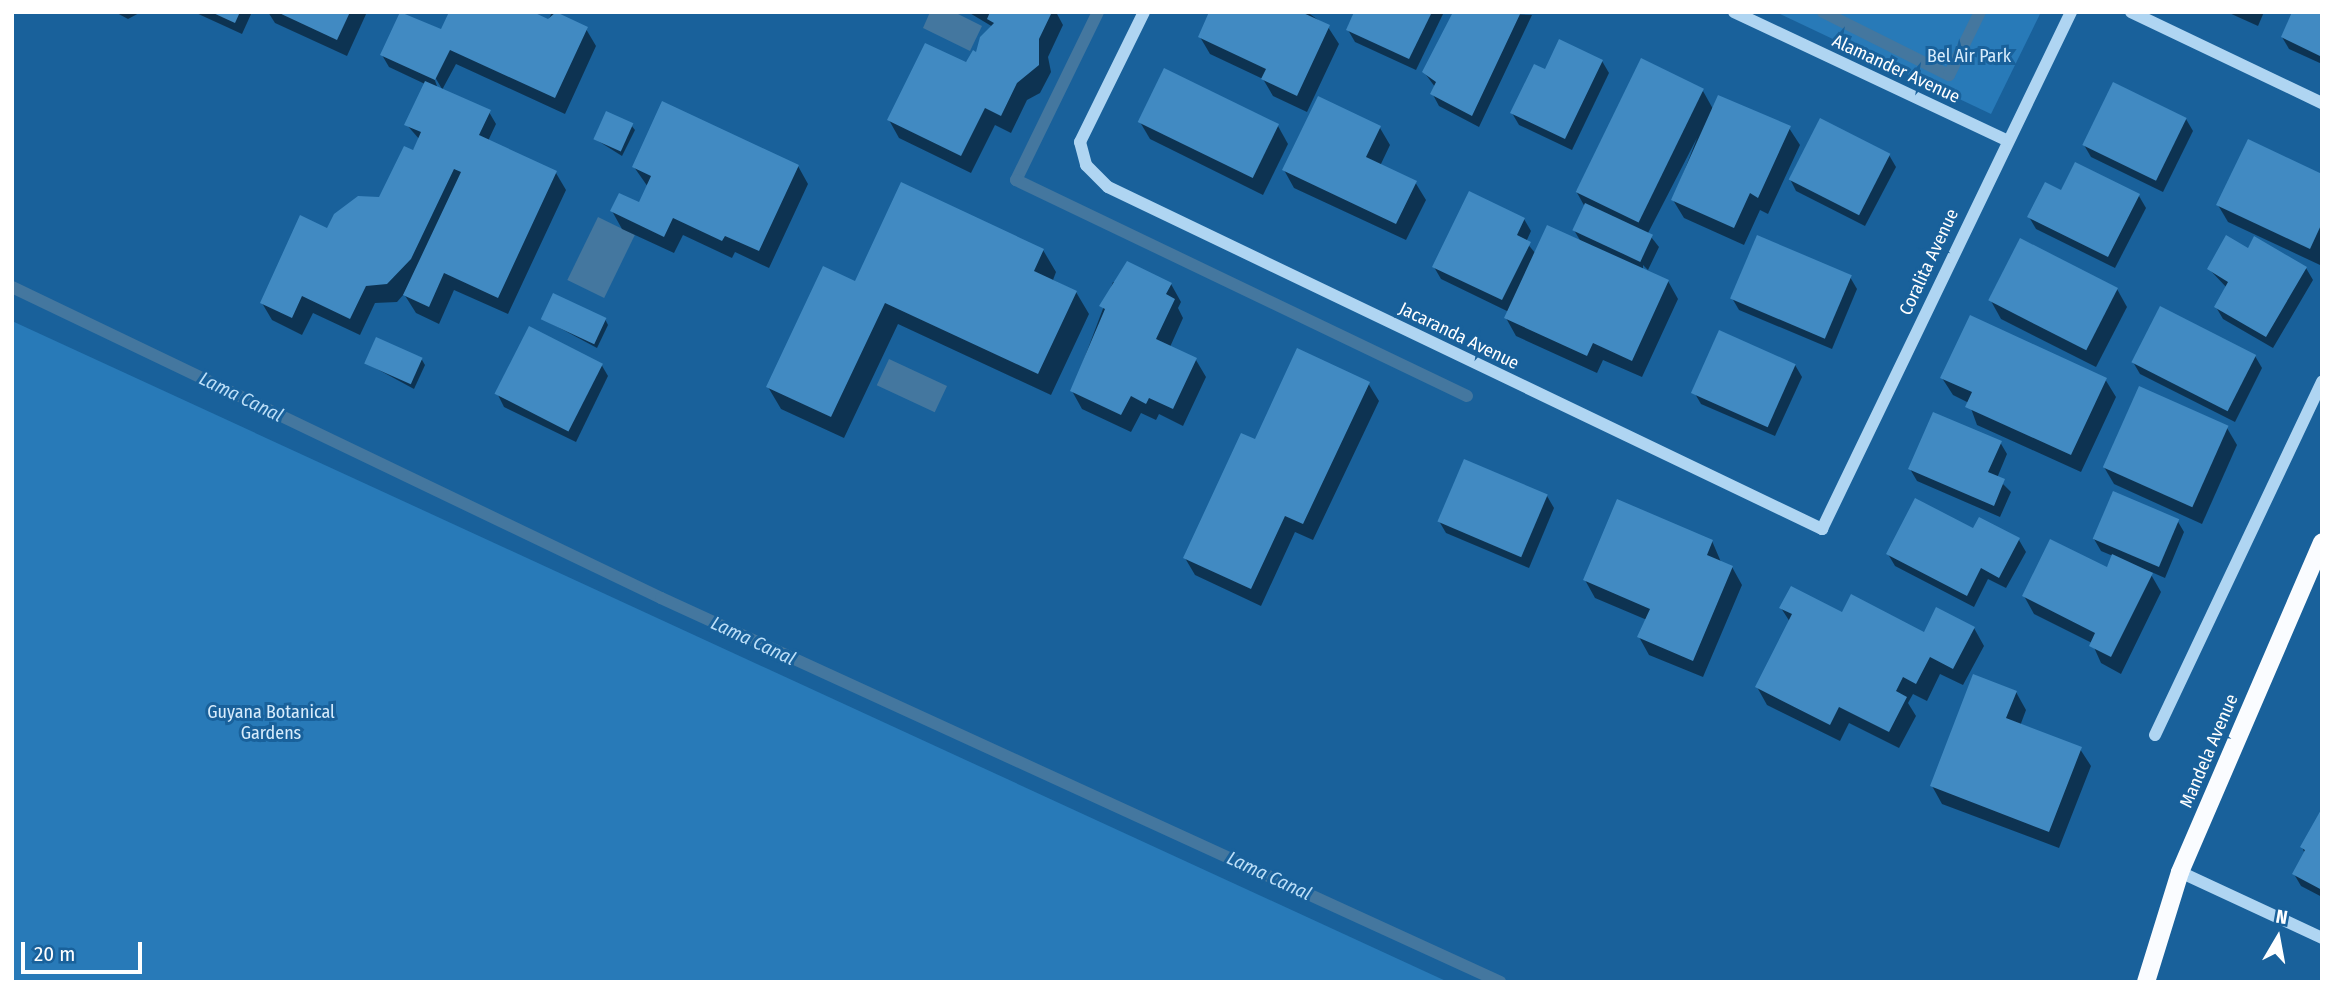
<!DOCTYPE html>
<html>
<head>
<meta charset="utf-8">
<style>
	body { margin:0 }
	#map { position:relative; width:2334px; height:994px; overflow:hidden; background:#19619b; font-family:"Fira Sans Condensed",sans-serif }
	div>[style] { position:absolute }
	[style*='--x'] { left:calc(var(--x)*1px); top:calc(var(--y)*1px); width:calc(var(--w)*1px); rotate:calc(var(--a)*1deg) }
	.green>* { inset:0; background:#287ab8 }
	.water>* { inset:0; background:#44779f; transform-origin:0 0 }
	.shadow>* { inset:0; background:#0007 }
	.stream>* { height:12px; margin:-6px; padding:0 6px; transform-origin:6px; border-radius:6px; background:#44779f }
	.building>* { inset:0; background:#418ac2; transform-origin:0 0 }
	.minor>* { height:12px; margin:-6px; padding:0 6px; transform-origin:6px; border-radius:6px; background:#afd5f2 }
	.major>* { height:18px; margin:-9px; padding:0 9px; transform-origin:9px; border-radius:9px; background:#fafcff }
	span { translate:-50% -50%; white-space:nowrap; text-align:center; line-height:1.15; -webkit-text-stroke:6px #19619b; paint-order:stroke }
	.park-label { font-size:18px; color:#d7ecfc }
	.street-label { font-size:18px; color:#fff }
	.water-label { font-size:19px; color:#bcdff8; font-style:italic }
	.frame { position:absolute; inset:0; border:14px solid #fff; pointer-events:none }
	.north { position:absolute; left:2243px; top:903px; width:70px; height:70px; -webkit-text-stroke:5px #19619b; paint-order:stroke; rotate:10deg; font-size:19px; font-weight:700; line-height:28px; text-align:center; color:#fff }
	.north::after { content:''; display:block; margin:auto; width:24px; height:32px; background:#fff; clip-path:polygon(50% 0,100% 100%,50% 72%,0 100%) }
	.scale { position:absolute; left:21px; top:942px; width:121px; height:32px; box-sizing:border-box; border:4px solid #fff; border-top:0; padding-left:9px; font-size:21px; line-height:24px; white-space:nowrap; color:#fff; -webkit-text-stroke:5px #19619b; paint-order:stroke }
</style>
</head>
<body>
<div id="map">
	<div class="green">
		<i style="clip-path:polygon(1776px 12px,2041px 12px,1991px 114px)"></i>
		<i style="clip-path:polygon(12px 321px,1448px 982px,12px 982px)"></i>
	</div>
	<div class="water">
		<i style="clip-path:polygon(930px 12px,954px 12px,982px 26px,970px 51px,923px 28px)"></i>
		<i style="left:598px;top:217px;width:41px;height:70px;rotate:26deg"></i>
		<i style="left:889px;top:359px;width:64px;height:29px;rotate:25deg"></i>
	</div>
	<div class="shadow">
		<i style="clip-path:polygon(115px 12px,141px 12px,128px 19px)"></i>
		<i style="clip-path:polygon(194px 12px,252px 12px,242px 34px)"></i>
		<i style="clip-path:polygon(268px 12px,367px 12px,347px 56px,275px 23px)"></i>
		<i style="clip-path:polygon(evenodd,552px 12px,586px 29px,596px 46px,565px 114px,456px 64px,442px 90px,489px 112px,496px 124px,488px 141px,556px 173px,566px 190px,508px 314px,454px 290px,439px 324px,416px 313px,404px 294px,397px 302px,375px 303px,360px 335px,313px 313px,302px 335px,272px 320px,262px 303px,328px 231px,380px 199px,420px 140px,406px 124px,425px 84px,389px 67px,382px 55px,440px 31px,548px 21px,552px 12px,432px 72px,442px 89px,438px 89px,432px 72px)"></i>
		<i style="clip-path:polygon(968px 12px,1056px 12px,1063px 25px,1048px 57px,1051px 72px,1040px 93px,1027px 100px,1011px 133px,995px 125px,971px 173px,899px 138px,889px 120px,977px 54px,993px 27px)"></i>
		<i style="clip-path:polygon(1211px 12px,1307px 12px,1328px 27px,1339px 44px,1307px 112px,1273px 96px,1263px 79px,1210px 54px,1200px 37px)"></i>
		<i style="clip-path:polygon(1356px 12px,1444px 12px,1416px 70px,1355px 42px,1348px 30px)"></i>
		<i style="clip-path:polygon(1455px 12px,1532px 15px,1479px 127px,1439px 106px,1432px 93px,1435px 87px,1424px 72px)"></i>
		<i style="clip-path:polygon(2227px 12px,2264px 12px,2258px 26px)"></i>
		<i style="clip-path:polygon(2322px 12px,2322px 64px,2289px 49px,2282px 37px)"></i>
		<i style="clip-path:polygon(1602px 61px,1609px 73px,1572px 150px,1519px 125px,1512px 113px,1545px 72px)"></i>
		<i style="clip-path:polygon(1703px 91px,1713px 109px,1789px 128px,1800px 145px,1768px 214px,1760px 210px,1744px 245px,1684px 218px,1673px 200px,1697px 138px,1648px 233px,1659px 247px,1648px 270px,1643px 265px,1643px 271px,1668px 281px,1678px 299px,1642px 377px,1603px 360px,1597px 373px,1516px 336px,1506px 318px,1509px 312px,1441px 279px,1434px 267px,1524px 219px,1531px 231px,1526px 242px,1536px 254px,1581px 242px,1574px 230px,1585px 207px,1576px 191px)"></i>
		<i style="clip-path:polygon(2186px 119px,2193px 131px,2163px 192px,2091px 157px,2084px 145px)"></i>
		<i style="clip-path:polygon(1140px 122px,1278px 126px,1288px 144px,1263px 195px,1150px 139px)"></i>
		<i style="clip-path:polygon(631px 125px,635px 130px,622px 156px,595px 139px)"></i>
		<i style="clip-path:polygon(1380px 128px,1390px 145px,1380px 166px,1415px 182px,1426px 200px,1406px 240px,1294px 188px,1284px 170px)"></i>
		<i style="clip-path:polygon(1889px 155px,1896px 167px,1865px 226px,1796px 191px,1790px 179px)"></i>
		<i style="clip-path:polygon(798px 166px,808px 184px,769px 268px,735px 252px,732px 258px,683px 235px,674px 253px,622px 229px,612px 211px,640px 204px,648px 187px,634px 167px)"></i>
		<i style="clip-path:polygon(2322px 176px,2320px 265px,2228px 222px,2218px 205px)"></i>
		<i style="clip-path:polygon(2061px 193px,2139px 196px,2146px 208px,2115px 268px,2036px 229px,2029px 217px)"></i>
		<i style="clip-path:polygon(1043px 250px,1056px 272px,1053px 280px,1076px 292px,1089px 314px,1051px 395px,898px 324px,844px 438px,781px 409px,768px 387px,856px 283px)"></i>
		<i style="clip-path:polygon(2249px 250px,2306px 268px,2313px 280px,2273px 348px,2223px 319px,2216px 307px,2227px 288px,2209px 269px)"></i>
		<i style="clip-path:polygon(1850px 277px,1857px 289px,1832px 349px,1739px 310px,1732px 298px)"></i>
		<i style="clip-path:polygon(1113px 282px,1171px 284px,1181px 302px,1178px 308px,1183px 318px,1170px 347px,1196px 360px,1206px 377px,1183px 426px,1159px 414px,1156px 420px,1141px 413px,1131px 432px,1082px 409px,1072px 391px)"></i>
		<i style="clip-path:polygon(2117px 289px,2127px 307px,2096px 367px,2001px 319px,1991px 301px)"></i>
		<i style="clip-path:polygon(543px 319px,605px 319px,608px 325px,597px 348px)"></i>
		<i style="clip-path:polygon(2255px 356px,2262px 368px,2235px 422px,2140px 374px,2133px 362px)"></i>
		<i style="clip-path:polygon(422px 360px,425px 365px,414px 389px,366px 363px)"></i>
		<i style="clip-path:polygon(601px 364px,608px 376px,576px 442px,504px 407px,498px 395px)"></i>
		<i style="clip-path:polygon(1795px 365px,1802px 377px,1775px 436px,1701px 404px,1694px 392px)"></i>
		<i style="clip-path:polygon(1942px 378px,2105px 379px,2116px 397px,2081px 472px,1977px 425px,1969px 403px,1953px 395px)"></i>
		<i style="clip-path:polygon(1368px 383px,1379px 401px,1313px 540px,1295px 532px,1261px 606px,1195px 575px,1185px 558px,1255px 442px)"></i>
		<i style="clip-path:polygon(2227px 428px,2237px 445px,2202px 524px,2114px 484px,2104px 467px)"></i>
		<i style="clip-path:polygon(2000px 442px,2007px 454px,1997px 478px,2011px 492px,2000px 517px,1917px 481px,1910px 469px)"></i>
		<i style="clip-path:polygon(1547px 496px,1554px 508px,1529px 568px,1446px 533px,1439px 521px)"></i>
		<i style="clip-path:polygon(2177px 520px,2184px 532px,2165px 578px,2149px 571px,2161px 592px,2121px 674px,2101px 663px,2092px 643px,2034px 614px,2024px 596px,2108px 569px,2113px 556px,2101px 551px,2094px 539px)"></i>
		<i style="clip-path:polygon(1974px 530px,2019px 540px,2026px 552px,2006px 588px,1988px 579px,1974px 607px,1895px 566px,1888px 554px)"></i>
		<i style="clip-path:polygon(1712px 541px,1721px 562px,1732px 567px,1742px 585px,1703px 677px,1649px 655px,1639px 637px,1647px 620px,1595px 598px,1585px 580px)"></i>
		<i style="clip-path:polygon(1781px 608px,1924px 634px,1974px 628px,1984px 646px,1963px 685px,1940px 674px,1927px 701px,1913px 694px,1908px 703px,1916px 716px,1899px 748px,1849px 723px,1840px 741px,1767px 705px,1757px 687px,1790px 622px)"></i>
		<i style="clip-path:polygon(2016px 692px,2026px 710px,2020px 726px,2080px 749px,2091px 766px,2059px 848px,1942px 804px,1932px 786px)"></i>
		<i style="clip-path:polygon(2322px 812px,2322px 897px,2301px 886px,2294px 874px,2305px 854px,2302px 847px)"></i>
	</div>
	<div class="stream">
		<i style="--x:1098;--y:12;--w:187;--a:116"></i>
		<i style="--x:1016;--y:180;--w:500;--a:25.59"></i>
		<i style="--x:1823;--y:12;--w:141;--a:26.6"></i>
		<i style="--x:1949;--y:75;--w:70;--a:-63.8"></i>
		<i style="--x:12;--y:287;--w:720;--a:25.6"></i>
		<i style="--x:661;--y:598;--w:923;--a:24.59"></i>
	</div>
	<div class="building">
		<i style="clip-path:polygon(211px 12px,240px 12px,235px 23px)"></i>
		<i style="clip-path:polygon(277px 12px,350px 12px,337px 40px)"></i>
		<i style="clip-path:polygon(400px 12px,441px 29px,449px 12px,533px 12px,548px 19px,556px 12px,588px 27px,555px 98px,450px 50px,435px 80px,380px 55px)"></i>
		<i style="clip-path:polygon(990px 12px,1052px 12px,1039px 39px,1039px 65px,1017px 83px,1001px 116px,985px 108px,961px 156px,887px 120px,925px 43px,966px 62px,973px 50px,976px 52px,980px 37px,994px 23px,987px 19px)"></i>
		<i style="clip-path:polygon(1209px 12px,1301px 12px,1330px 25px,1297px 96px,1261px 79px,1266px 69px,1198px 37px)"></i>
		<i style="clip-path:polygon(1354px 12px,1432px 12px,1409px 59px,1346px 30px)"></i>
		<i style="clip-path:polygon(1453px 12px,1521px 12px,1472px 116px,1430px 94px,1436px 82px,1422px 72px)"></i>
		<i style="clip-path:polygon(2292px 12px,2322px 12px,2322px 57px,2281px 37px)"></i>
		<i style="clip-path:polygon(1559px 39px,1603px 60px,1565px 139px,1510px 113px,1534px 64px,1545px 69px)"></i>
		<i style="left:1641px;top:58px;width:70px;height:149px;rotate:26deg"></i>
		<i style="left:1164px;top:68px;width:128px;height:60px;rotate:26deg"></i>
		<i style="clip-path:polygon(425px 81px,491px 110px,479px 135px,557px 171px,498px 298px,444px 273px,429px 307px,403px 295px,461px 172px,454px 169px,411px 259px,387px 284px,366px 286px,350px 319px,302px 296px,292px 318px,260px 303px,300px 215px,327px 228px,334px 214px,358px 196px,379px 197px,404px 146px,413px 150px,421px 132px,404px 125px)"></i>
		<i style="left:2113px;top:82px;width:82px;height:70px;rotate:26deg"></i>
		<i style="clip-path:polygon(1718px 95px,1791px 126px,1758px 198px,1750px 193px,1734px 228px,1671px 200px)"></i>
		<i style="clip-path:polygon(1318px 96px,1381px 126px,1366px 157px,1417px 181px,1396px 224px,1282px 170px)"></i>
		<i style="clip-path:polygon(662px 101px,799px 165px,759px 251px,725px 236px,722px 241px,673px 218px,664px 237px,610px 211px,619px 193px,639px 202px,651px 176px,632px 167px)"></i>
		<i style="left:606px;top:111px;width:30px;height:31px;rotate:24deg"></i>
		<i style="left:1820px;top:118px;width:79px;height:69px;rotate:27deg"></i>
		<i style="clip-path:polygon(2248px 139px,2322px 174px,2322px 223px,2310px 249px,2216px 205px)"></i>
		<i style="clip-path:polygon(2075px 162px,2140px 194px,2108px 257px,2027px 217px,2045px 182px,2061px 190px)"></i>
		<i style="clip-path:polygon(901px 182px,1044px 249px,1034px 271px,1077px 291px,1038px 374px,885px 303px,831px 417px,766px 387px,823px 266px,855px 281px)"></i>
		<i style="clip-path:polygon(1469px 191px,1525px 218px,1517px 235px,1531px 242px,1502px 300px,1432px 267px)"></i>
		<i style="left:1585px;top:203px;width:75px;height:30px;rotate:25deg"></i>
		<i style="clip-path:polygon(1547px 225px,1669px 280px,1632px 361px,1593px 343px,1587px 356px,1504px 318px)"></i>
		<i style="left:1757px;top:235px;width:103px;height:69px;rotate:23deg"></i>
		<i style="clip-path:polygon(2226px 235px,2248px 248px,2254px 236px,2307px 267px,2266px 337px,2214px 307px,2228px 282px,2207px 269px)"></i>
		<i style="left:2020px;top:238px;width:110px;height:70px;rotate:27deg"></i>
		<i style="clip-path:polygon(1127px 261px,1172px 283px,1166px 294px,1175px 299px,1156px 339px,1197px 358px,1173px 409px,1149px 398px,1146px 404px,1131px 396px,1121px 415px,1070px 391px,1105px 309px,1099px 306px)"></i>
		<i style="left:553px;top:293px;width:59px;height:29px;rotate:25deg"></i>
		<i style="left:2160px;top:306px;width:108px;height:63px;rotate:27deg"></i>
		<i style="clip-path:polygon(1970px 315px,2107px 378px,2071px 455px,1965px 407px,1972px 392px,1940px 378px)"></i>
		<i style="left:529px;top:326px;width:83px;height:76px;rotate:27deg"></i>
		<i style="left:1719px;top:330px;width:84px;height:69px;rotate:24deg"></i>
		<i style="left:376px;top:337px;width:51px;height:29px;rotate:24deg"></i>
		<i style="clip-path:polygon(1297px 348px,1370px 382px,1303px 524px,1285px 516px,1251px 589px,1183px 558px,1241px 433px,1255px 439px)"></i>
		<i style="left:2139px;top:386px;width:98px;height:89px;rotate:24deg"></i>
		<i style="clip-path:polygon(1933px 412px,2002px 441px,1988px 472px,2005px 479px,1994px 506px,1908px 469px)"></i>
		<i style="left:1464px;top:459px;width:91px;height:68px;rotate:23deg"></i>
		<i style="left:2113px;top:491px;width:72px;height:52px;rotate:23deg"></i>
		<i style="clip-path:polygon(1915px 498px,1973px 528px,1979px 517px,2020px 538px,1999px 578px,1981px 568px,1967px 596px,1886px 554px)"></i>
		<i style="clip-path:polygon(1617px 499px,1713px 540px,1707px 555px,1733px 566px,1693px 661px,1637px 637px,1650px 609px,1583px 580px)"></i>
		<i style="clip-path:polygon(2050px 539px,2107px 567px,2112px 554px,2153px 573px,2111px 657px,2089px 646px,2095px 633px,2022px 596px)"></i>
		<i style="clip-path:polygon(1791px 586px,1842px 612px,1851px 594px,1924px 632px,1936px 607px,1975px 627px,1953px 669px,1930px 657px,1916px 684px,1903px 677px,1896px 691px,1907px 697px,1889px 732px,1839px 707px,1830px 725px,1755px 687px,1792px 614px,1779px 608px)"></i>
		<i style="clip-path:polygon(1973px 674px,2017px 691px,2006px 718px,2082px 747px,2049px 832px,1930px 786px)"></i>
		<i style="clip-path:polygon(2322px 808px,2322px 890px,2292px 874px,2305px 850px,2300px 847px)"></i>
	</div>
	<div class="minor">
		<i style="--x:1144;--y:12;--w:145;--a:116.2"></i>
		<i style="--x:1080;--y:142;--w:24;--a:75"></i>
		<i style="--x:1086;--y:165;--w:31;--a:45"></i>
		<i style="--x:1108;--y:187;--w:792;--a:25.59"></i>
		<i style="--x:1822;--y:529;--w:574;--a:-64.28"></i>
		<i style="--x:1734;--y:12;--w:301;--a:25.2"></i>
		<i style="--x:2131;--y:12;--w:212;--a:25.5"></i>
		<i style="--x:2155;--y:735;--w:391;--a:-64.7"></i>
		<i style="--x:2180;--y:872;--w:157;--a:24.9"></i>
	</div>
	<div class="major">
		<i style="--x:2146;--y:982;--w:115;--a:-72.8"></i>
		<i style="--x:2180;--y:872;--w:359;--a:-66.7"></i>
	</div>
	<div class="park-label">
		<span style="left:1969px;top:56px">Bel Air Park</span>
		<span style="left:271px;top:723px">Guyana Botanical<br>Gardens</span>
	</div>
	<div class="street-label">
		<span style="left:1896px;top:69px;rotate:25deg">Alamander Avenue</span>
		<span style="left:1929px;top:262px;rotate:-65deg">Coralita Avenue</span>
		<span style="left:1459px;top:336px;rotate:26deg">Jacaranda Avenue</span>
		<span style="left:2209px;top:751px;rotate:-67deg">Mandela Avenue</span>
	</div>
	<div class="water-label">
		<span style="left:241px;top:397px;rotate:26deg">Lama Canal</span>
		<span style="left:753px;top:641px;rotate:25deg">Lama Canal</span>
		<span style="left:1269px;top:876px;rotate:25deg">Lama Canal</span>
	</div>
	<div class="frame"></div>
	<div class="north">N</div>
	<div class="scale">20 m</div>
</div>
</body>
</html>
